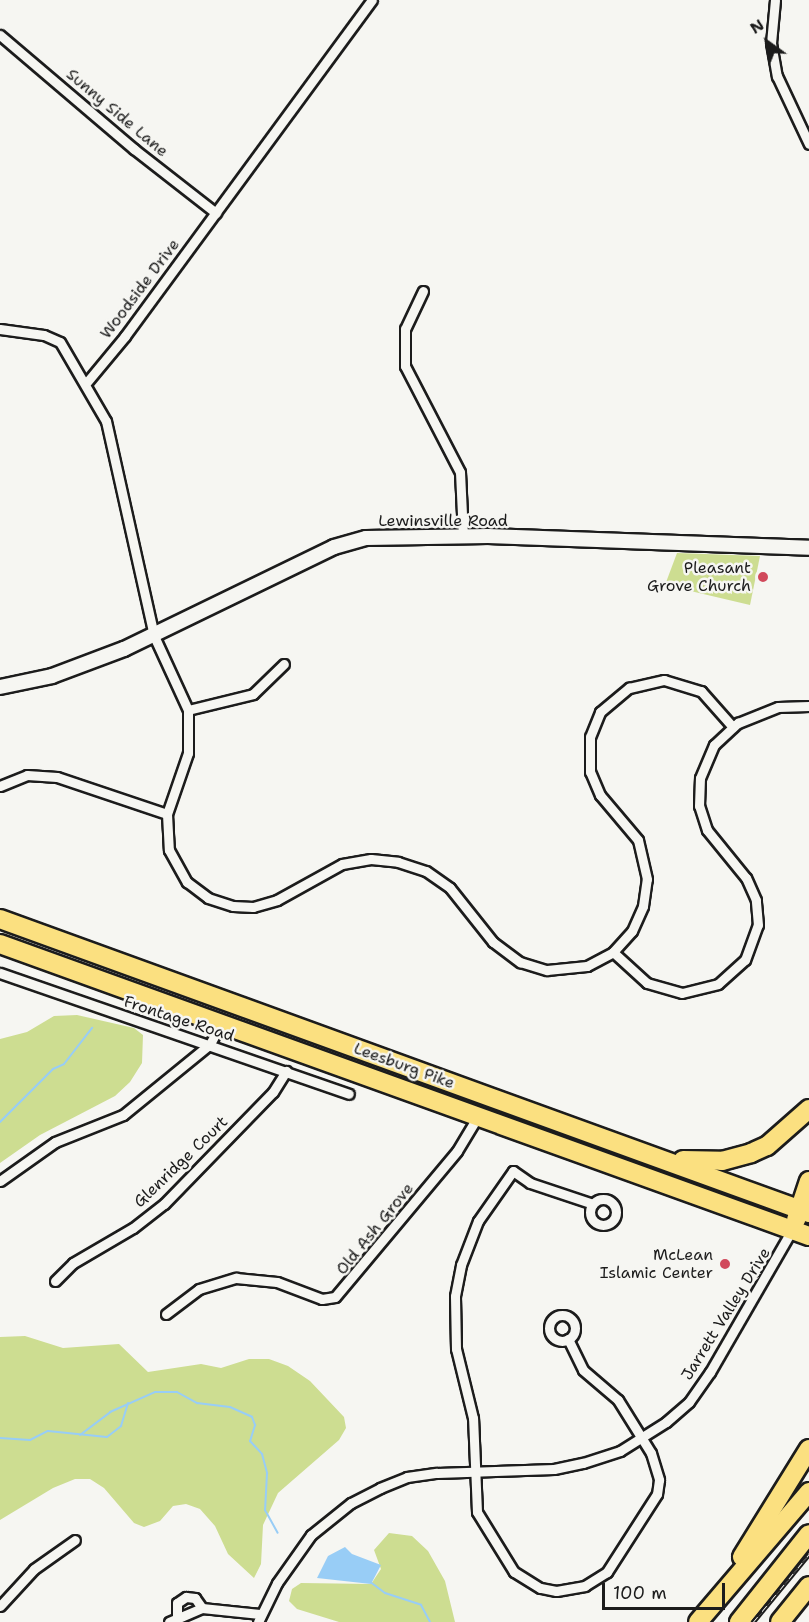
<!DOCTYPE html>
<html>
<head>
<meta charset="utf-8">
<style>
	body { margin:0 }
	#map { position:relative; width:809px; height:1622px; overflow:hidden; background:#f6f6f2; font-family:"Shantell Sans",sans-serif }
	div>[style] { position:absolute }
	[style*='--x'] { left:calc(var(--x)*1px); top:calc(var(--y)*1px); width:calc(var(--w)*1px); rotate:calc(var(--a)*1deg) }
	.green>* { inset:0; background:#cddd91 }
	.water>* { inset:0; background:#98cdf6 }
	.stream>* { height:2px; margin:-1px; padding:0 1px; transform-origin:1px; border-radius:1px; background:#98cdf6 }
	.roads { filter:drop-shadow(2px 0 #1c1c1c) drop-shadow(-2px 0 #1c1c1c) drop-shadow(0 2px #1c1c1c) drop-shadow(0 -2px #1c1c1c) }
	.street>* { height:9px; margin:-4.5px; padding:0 4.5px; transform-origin:4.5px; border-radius:4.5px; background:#f6f6f2 }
	.street>.ring { margin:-4.5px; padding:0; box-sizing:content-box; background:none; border:9px solid #f6f6f2; border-radius:50% }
	.secondary>* { height:14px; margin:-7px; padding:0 7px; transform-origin:7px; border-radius:7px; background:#f6f6f2 }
	.highway>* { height:18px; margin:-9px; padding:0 9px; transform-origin:9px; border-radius:9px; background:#fbe080 }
	.rail>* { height:4.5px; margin-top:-2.25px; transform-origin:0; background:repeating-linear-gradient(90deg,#f6f6f2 0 7px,#1c1c1c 0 14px); box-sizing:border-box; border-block:2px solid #1c1c1c }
	.dots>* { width:16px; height:16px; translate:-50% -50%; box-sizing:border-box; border:3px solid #f6f6f2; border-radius:50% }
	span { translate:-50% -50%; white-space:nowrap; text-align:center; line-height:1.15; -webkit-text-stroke:5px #f6f6f2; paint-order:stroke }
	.street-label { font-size:16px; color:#1c1c1c }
	.poi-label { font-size:16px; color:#1c1c1c }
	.right { translate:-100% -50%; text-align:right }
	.north { position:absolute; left:737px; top:12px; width:60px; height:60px; -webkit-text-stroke:4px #f6f6f2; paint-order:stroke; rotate:327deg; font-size:16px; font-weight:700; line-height:24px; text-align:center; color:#1c1c1c }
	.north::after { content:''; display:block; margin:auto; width:21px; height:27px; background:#1c1c1c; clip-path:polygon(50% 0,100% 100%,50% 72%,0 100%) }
	.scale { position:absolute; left:602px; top:1583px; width:123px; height:27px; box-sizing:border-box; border:3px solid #1c1c1c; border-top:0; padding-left:8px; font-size:18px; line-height:21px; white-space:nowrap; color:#1c1c1c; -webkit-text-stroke:4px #f6f6f2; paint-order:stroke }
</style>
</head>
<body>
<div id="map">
	<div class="green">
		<i style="clip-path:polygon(677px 553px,760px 556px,750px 605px,665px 585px)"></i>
		<i style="clip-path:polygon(77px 1015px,134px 1028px,143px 1035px,142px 1063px,130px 1082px,115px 1096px,40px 1135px,0 1163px,0 1039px,27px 1032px,54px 1016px)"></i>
		<i style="clip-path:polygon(25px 1336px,63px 1348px,119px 1344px,148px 1372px,201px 1364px,221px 1368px,249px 1359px,269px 1359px,288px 1366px,310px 1381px,344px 1417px,346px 1428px,339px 1440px,278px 1493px,263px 1525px,261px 1564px,254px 1578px,228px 1554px,215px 1526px,200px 1509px,186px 1504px,173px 1506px,160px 1521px,144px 1527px,134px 1523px,104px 1488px,90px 1479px,75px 1479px,53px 1488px,0 1520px,0 1337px)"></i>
		<i style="clip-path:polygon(389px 1533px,412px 1536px,428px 1551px,445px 1581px,455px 1622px,339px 1622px,297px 1609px,289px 1601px,292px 1589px,301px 1583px,371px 1584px,381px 1569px,374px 1550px)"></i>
	</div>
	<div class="water">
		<i style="clip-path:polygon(345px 1547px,352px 1554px,381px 1565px,371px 1584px,317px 1578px,328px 1556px)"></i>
	</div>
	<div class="stream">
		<i style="--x:0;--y:1122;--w:75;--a:-45"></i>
		<i style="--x:53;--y:1069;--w:12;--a:-24"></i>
		<i style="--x:64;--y:1064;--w:46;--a:-52.1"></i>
		<i style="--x:80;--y:1435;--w:38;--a:-37"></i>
		<i style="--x:110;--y:1412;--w:49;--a:-24"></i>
		<i style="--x:155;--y:1392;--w:22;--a:0"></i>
		<i style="--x:177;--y:1392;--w:23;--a:29"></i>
		<i style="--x:197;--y:1403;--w:33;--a:7"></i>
		<i style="--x:230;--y:1407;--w:24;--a:24"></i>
		<i style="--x:252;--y:1417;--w:9;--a:69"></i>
		<i style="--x:255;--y:1425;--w:17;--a:107"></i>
		<i style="--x:250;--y:1441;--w:18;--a:47"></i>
		<i style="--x:262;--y:1454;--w:20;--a:75"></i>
		<i style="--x:267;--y:1473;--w:37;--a:93"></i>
		<i style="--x:265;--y:1510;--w:26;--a:61"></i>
		<i style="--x:0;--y:1438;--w:30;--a:4"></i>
		<i style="--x:30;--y:1440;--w:20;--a:-27"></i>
		<i style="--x:48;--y:1431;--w:59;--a:5.8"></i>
		<i style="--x:107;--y:1437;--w:18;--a:-38"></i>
		<i style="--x:121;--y:1426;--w:24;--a:-73"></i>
		<i style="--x:369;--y:1581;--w:20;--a:37"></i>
		<i style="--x:385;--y:1593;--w:38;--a:18"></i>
		<i style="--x:421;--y:1605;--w:19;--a:62"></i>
	</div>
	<div class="roads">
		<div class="street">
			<i style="--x:775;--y:0;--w:43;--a:95.3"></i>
			<i style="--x:771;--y:43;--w:34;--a:80"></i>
			<i style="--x:777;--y:76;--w:75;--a:64.8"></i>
			<i style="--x:0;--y:35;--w:176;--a:40.4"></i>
			<i style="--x:134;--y:149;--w:104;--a:38"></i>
			<i style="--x:423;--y:291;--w:42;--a:115.3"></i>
			<i style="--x:405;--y:329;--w:37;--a:90"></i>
			<i style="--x:405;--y:366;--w:119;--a:62.6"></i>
			<i style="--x:460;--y:472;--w:64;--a:87.3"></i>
			<i style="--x:0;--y:329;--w:44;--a:7.8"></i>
			<i style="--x:44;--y:335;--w:17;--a:24"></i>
			<i style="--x:60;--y:342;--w:91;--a:59.8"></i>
			<i style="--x:106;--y:421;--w:220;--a:77.4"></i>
			<i style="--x:154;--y:636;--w:81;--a:65.3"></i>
			<i style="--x:188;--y:710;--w:43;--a:90"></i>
			<i style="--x:188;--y:753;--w:65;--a:109"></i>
			<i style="--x:167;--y:814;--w:36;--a:87"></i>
			<i style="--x:169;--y:850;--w:37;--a:61"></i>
			<i style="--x:187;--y:882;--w:26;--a:37"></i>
			<i style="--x:208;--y:898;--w:26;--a:18"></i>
			<i style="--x:233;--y:906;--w:20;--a:3"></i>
			<i style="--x:253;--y:907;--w:25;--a:-16"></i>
			<i style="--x:277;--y:900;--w:74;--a:-29"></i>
			<i style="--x:342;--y:864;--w:29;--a:-10"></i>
			<i style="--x:371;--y:859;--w:27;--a:6"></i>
			<i style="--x:398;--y:862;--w:29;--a:18"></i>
			<i style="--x:426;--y:871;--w:29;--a:35"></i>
			<i style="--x:450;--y:888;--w:69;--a:51.5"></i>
			<i style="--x:493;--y:942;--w:34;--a:37"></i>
			<i style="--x:520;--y:962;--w:28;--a:17"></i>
			<i style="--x:547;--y:970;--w:40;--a:-5.7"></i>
			<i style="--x:587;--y:966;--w:30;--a:-28"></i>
			<i style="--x:613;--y:952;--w:28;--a:-48"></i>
			<i style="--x:632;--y:931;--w:27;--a:-66"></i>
			<i style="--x:643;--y:906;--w:27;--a:-82"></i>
			<i style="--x:647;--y:879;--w:40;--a:-103"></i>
			<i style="--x:638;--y:840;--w:59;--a:-130.2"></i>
			<i style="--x:600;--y:795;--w:25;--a:-113"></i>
			<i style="--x:590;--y:772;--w:35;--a:-90"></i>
			<i style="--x:590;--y:737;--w:27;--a:-68"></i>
			<i style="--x:600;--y:712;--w:38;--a:-40"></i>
			<i style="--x:629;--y:688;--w:36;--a:-13"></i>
			<i style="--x:664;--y:680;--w:39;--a:17"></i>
			<i style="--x:701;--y:691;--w:48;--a:48.4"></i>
			<i style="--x:87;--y:382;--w:60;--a:-50.4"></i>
			<i style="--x:125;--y:336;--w:417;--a:-53.7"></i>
			<i style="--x:188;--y:710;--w:67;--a:-13.8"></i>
			<i style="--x:253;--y:694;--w:43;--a:-44.1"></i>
			<i style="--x:0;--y:786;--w:29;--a:-22"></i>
			<i style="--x:27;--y:775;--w:30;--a:4"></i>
			<i style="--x:57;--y:777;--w:116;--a:18.6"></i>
			<i style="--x:613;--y:952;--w:46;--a:42.4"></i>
			<i style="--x:647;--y:983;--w:36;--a:16"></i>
			<i style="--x:682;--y:993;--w:37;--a:-14"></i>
			<i style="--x:718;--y:984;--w:36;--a:-42"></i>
			<i style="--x:745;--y:960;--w:37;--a:-70"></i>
			<i style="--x:758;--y:925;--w:25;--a:-95"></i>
			<i style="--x:756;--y:900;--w:24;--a:-114"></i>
			<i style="--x:746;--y:878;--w:62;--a:-129.1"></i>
			<i style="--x:707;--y:830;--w:25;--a:-108"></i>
			<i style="--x:699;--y:806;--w:28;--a:-88"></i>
			<i style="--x:700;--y:778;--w:36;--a:-67"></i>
			<i style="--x:714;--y:745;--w:33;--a:-43"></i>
			<i style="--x:738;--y:723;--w:43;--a:-21.8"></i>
			<i style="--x:778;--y:707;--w:31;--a:-2"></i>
			<i style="--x:0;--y:973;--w:369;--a:19.1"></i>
			<i style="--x:0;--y:1181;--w:67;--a:-35.3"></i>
			<i style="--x:55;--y:1142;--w:73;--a:-21.7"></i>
			<i style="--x:123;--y:1115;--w:112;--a:-39.2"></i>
			<i style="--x:210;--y:1044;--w:24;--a:-62"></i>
			<i class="ring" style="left:590px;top:1199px;width:17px;height:17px"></i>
			<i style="--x:55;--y:1281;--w:25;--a:-45"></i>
			<i style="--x:73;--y:1263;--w:69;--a:-30.3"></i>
			<i style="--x:133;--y:1228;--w:39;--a:-38"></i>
			<i style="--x:164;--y:1204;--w:156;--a:-45.8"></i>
			<i style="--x:273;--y:1092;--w:25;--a:-58"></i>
			<i style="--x:166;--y:1314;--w:41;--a:-37.1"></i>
			<i style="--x:199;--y:1289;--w:39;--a:-17"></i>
			<i style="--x:236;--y:1278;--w:41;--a:5.6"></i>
			<i style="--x:277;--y:1282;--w:48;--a:20.7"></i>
			<i style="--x:322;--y:1299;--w:13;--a:-9"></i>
			<i style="--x:335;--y:1297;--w:190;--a:-50.1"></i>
			<i style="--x:457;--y:1151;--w:41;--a:-59"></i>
			<i class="ring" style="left:549px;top:1315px;width:17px;height:17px"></i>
			<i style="--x:568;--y:1339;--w:34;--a:64"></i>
			<i style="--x:583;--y:1370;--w:46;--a:40.6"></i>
			<i style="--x:618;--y:1400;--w:62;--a:58.1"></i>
			<i style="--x:651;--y:1453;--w:28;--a:73"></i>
			<i style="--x:659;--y:1480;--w:14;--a:98"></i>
			<i style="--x:657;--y:1494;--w:93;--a:122.7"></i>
			<i style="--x:607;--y:1572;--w:26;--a:148"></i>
			<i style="--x:585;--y:1586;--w:29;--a:170"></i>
			<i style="--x:556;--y:1591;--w:16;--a:-169"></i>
			<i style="--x:540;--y:1588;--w:31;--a:-148"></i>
			<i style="--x:514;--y:1572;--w:70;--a:-121.7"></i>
			<i style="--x:477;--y:1512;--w:94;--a:-92.4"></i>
			<i style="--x:473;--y:1418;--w:71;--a:-103.8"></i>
			<i style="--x:456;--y:1349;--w:53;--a:-91.1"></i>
			<i style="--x:455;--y:1296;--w:32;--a:-79"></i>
			<i style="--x:461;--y:1265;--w:47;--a:-68.9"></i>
			<i style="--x:478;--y:1221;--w:61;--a:-55"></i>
			<i style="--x:513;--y:1171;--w:21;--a:35"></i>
			<i style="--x:530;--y:1183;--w:66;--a:18.4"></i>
			<i style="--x:0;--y:1606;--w:50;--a:-47.4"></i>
			<i style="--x:34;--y:1569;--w:50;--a:-35.3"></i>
			<i style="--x:177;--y:1617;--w:14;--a:-90"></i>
			<i style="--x:177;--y:1603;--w:11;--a:-34"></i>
			<i style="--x:186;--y:1597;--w:9;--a:6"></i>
			<i style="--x:195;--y:1598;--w:12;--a:55"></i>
			<i style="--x:169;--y:1622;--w:36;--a:-23"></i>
			<i style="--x:202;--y:1608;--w:58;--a:5.9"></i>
			<i style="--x:258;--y:1622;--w:43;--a:-64"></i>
			<i style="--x:277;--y:1583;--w:59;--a:-54.7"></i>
			<i style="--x:311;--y:1535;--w:51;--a:-38.7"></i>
			<i style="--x:351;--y:1503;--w:33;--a:-27"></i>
			<i style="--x:380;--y:1488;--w:29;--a:-22"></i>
			<i style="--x:407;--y:1477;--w:30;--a:-8"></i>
			<i style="--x:437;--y:1473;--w:117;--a:-2"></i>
			<i style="--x:554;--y:1469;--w:30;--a:-12"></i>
			<i style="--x:583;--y:1463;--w:39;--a:-18"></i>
			<i style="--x:620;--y:1451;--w:54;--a:-32.2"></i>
			<i style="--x:666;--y:1422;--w:30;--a:-41"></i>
			<i style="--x:689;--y:1402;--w:37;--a:-55"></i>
			<i style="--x:710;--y:1372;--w:164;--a:-60"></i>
		</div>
		<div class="secondary">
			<i style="--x:0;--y:687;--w:53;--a:-11.9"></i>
			<i style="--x:52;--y:676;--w:77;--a:-20.6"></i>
			<i style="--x:124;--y:649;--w:233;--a:-25.9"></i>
			<i style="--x:334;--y:547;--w:33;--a:-16"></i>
			<i style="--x:366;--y:538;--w:122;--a:-0.9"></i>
			<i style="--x:488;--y:536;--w:321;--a:2.1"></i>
		</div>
		<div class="highway">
			<i style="--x:0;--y:919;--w:861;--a:19.97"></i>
			<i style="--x:0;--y:944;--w:860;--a:19.85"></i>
			<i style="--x:683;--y:1160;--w:39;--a:1"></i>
			<i style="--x:722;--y:1161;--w:30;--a:-15"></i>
			<i style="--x:751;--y:1153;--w:17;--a:-24"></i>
			<i style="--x:767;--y:1146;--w:56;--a:-41.4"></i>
			<i style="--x:796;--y:1220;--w:41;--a:-71.6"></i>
			<i style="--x:742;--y:1557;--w:127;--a:-58.2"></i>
			<i style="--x:698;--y:1622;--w:171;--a:-49.5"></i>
			<i style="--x:739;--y:1622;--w:112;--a:-51.5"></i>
			<i style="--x:780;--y:1622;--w:46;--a:-51.1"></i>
		</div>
	</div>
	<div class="rail">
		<i style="--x:753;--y:1622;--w:88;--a:-50.5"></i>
	</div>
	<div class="dots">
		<i style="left:763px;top:577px;background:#d1495b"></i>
		<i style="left:725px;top:1264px;background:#d1495b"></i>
	</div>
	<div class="street-label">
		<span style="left:117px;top:113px;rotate:40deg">Sunny Side Lane</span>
		<span style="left:140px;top:289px;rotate:-53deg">Woodside Drive</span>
		<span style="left:443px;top:521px">Lewinsville Road</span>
		<span style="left:179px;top:1019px;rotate:18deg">Frontage Road</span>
		<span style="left:404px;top:1066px;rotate:20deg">Leesburg Pike</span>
		<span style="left:181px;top:1162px;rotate:-44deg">Glenridge Court</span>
		<span style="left:375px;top:1229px;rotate:-51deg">Old Ash Grove</span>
		<span style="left:726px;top:1314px;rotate:-58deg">Jarrett Valley Drive</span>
	</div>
	<div class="poi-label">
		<span class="right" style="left:751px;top:577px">Pleasant<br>Grove Church</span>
		<span class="right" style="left:713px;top:1264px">McLean<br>Islamic Center</span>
	</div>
	<div class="north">N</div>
	<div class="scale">100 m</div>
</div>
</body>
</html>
